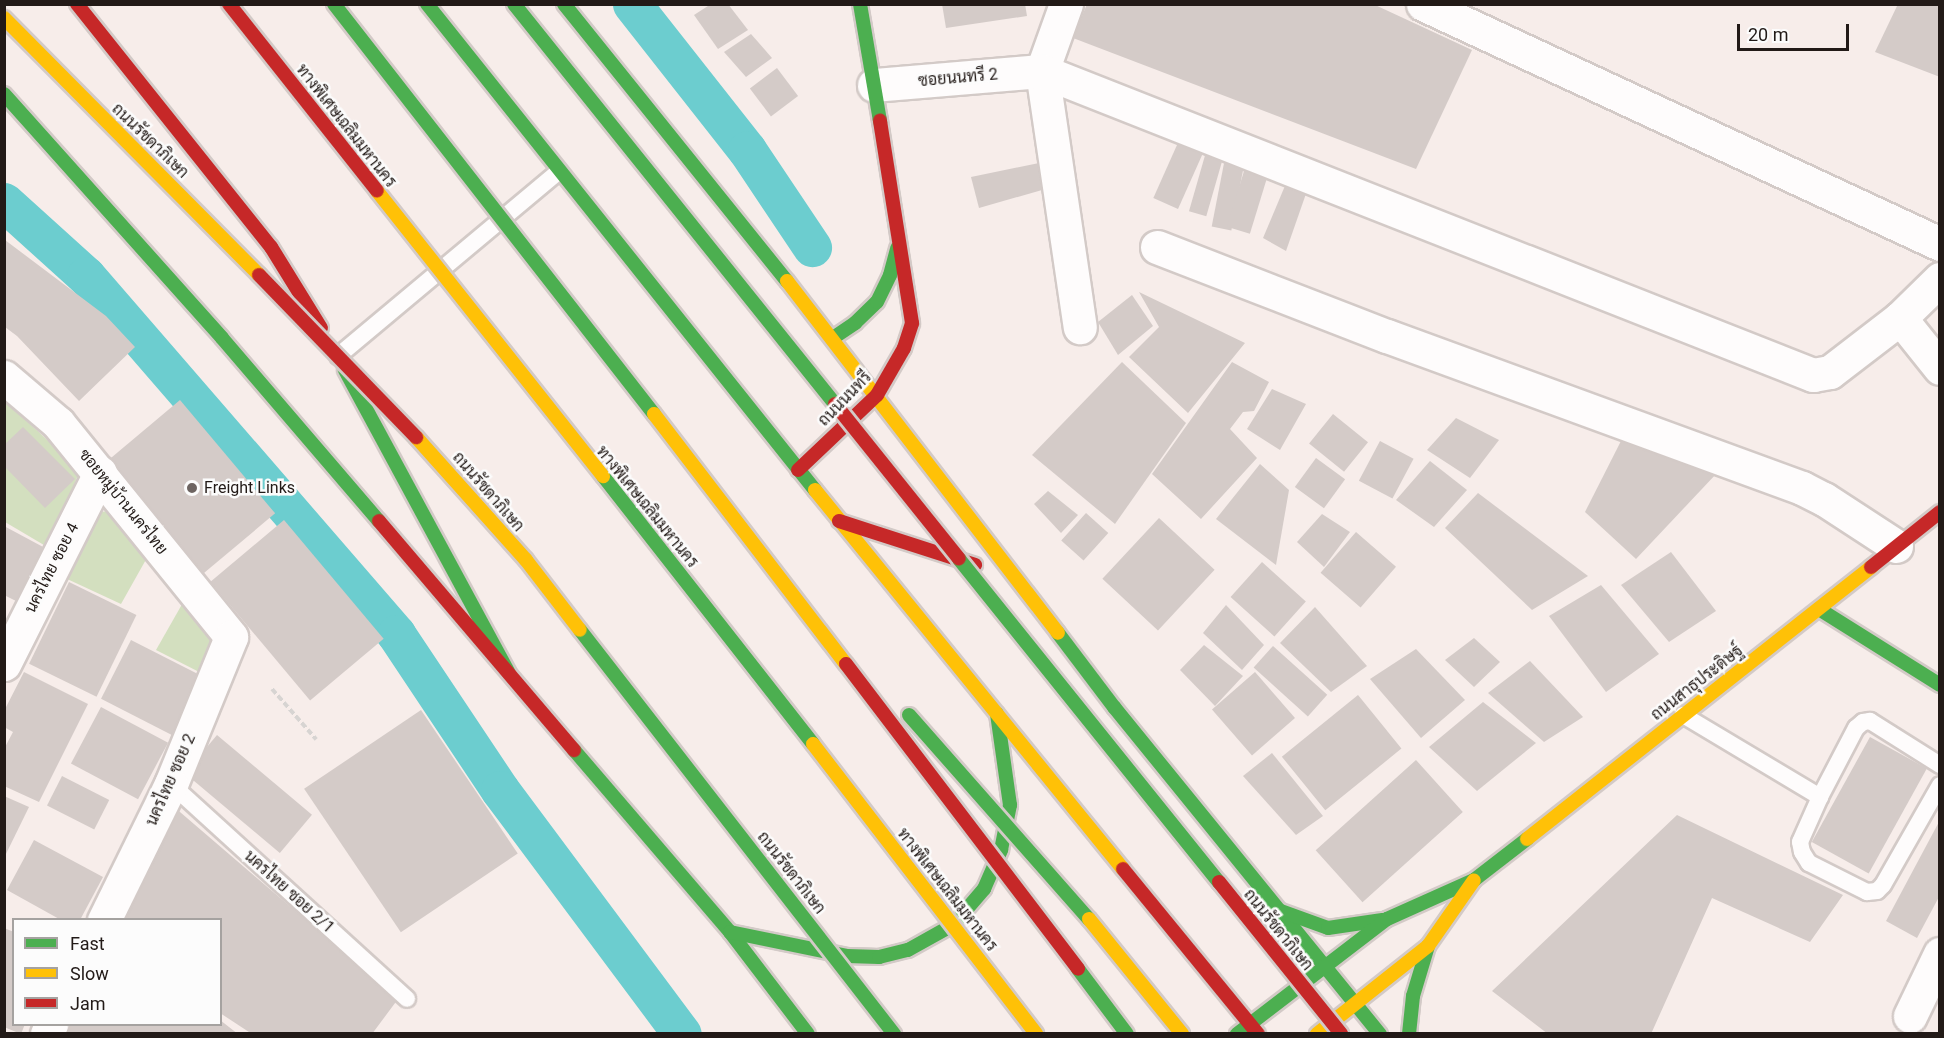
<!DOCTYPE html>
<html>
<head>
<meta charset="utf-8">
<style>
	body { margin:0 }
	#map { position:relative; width:1944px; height:1038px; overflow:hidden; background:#f7edea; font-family:Roboto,Sarabun,sans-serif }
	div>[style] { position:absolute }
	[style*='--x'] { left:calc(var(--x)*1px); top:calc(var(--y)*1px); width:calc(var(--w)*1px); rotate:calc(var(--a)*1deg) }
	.green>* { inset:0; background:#d3dfbf }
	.canal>* { height:39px; margin:-19.5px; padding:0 19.5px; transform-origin:19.5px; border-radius:19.5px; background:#6ccdcf }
	.building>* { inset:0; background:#d4cbc8; transform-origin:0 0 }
	.path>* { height:4px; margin-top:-2px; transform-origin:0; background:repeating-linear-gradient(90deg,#d7d4d2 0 6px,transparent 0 9px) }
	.roads { filter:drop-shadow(2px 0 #d3cac7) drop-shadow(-2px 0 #d3cac7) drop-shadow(0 2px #d3cac7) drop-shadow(0 -2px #d3cac7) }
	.lane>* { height:16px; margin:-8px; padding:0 8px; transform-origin:8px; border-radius:8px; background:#fefcfc }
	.street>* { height:33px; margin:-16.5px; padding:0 16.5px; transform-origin:16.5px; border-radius:16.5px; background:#fefcfc }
	.fast>* { height:14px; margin:-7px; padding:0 7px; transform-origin:7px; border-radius:7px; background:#4caf50 }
	.slow>* { height:14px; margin:-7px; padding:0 7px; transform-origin:7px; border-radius:7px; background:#ffc107 }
	.jam>* { height:14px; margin:-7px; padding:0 7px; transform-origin:7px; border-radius:7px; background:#c62828 }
	.bridges { filter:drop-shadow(2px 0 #d3cac7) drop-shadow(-2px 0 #d3cac7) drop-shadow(0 2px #d3cac7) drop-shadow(0 -2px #d3cac7) }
	.fast-bridge>* { height:14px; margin:-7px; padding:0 7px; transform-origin:7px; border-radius:7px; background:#4caf50 }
	.slow-bridge>* { height:14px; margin:-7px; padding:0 7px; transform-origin:7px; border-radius:7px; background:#ffc107 }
	.jam-bridge>* { height:14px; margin:-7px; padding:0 7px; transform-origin:7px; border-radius:7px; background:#c62828 }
	.dots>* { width:16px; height:16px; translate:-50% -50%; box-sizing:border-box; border:3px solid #fcfcfc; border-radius:50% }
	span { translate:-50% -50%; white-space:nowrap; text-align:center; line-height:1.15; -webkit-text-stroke:5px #fcfcfc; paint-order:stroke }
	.street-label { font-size:16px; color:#221a17 }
	.poi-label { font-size:16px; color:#221a17 }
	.left { translate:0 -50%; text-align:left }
	.frame { position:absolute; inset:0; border:6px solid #221a17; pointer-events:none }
	.legend { position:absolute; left:12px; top:918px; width:210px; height:108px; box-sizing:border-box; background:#fcfcfc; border:2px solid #a5a2a0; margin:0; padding:8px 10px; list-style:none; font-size:18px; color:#221a17 }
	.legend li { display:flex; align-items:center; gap:12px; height:30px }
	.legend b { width:30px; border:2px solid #a5a2a0 }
	.scale { position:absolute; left:1737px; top:24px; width:112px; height:27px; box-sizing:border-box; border:3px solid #221a17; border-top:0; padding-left:8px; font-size:18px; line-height:21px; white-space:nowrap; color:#221a17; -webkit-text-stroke:4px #fcfcfc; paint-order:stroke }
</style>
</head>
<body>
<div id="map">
	<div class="green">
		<i style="clip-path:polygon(4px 400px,80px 470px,49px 548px,5px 522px)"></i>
		<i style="clip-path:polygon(107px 511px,148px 556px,121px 604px,65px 578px,96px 513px)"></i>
		<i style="clip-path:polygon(185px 599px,217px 646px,207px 676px,156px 650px)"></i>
	</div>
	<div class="canal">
		<i style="--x:632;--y:4;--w:186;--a:51.8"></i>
		<i style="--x:747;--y:150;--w:117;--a:56.2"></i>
		<i style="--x:4;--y:202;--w:110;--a:42.1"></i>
		<i style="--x:86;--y:276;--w:474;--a:49.1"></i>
		<i style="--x:396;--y:634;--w:187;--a:56.3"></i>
		<i style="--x:500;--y:790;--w:304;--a:53.3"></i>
	</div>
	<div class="building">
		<i style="clip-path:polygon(711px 4px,728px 4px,748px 30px,718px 49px,694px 15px)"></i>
		<i style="clip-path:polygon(942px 4px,1025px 4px,1027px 16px,946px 28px)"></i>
		<i style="clip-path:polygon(1087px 4px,1373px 4px,1472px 50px,1416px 169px,1073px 38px)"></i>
		<i style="clip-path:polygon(1898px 4px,1940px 4px,1940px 77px,1875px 52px)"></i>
		<i style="clip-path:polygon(751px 34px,772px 58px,746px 77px,724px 52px)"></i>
		<i style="left:777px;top:68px;width:35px;height:34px;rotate:53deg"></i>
		<i style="left:1181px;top:136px;width:27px;height:68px;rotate:24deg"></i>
		<i style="left:1208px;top:145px;width:18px;height:69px;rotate:16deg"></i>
		<i style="left:1226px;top:153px;width:20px;height:75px;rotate:11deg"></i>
		<i style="left:1248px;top:158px;width:24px;height:72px;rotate:17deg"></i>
		<i style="clip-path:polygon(1044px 162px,1049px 188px,979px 208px,971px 177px)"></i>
		<i style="clip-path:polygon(1287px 181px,1308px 188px,1286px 251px,1263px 238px)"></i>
		<i style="clip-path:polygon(5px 240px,106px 316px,135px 347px,79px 401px,17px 336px,5px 327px)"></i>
		<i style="clip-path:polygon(1139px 292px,1245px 343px,1188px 413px,1129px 357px,1159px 327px)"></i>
		<i style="clip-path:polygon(1132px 295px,1153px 326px,1118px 355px,1098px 322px)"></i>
		<i style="clip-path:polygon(1122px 362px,1186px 423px,1115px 524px,1032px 455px)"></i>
		<i style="clip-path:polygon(1232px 362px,1269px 382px,1254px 411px,1243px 412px,1230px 429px,1257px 458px,1201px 519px,1152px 474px)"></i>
		<i style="clip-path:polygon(1272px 389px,1306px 404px,1280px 450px,1247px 429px)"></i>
		<i style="left:180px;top:400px;width:148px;height:96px;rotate:50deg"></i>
		<i style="left:1333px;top:414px;width:45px;height:38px;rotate:39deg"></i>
		<i style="clip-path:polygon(1456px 418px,1499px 440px,1470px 478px,1427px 450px)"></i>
		<i style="clip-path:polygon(23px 427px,75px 479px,45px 508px,4px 466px,4px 445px)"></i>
		<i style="clip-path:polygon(1623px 437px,1717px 473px,1636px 559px,1585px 512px)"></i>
		<i style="left:1380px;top:441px;width:38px;height:45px;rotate:28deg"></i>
		<i style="left:1316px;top:458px;width:36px;height:36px;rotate:36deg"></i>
		<i style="clip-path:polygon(1430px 461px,1467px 490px,1434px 527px,1396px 500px)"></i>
		<i style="clip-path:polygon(1260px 464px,1289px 490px,1276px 565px,1216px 519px)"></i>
		<i style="clip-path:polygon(1048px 491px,1078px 515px,1061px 533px,1034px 504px)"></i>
		<i style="clip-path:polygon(1478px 493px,1588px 576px,1532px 610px,1445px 528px)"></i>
		<i style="left:1086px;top:513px;width:30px;height:37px;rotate:42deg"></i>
		<i style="clip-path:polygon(1322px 514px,1350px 532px,1324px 567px,1297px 542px)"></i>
		<i style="left:1159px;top:518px;width:76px;height:83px;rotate:43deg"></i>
		<i style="left:284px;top:520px;width:155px;height:96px;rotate:50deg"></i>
		<i style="clip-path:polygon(4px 526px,45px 548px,16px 601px,4px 595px)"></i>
		<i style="left:1356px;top:532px;width:53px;height:54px;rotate:41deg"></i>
		<i style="clip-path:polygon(1671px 552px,1716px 611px,1669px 642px,1621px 585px)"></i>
		<i style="left:1262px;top:562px;width:59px;height:47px;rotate:42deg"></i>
		<i style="left:69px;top:582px;width:75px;height:91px;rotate:26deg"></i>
		<i style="clip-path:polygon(1601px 585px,1659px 654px,1606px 692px,1549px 616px)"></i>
		<i style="clip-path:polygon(1226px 605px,1264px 645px,1242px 670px,1203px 633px)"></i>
		<i style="clip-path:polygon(1315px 607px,1367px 666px,1331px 692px,1280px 643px)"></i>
		<i style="clip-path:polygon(1474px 638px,1500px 662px,1474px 687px,1445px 660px)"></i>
		<i style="left:131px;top:640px;width:80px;height:66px;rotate:27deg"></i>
		<i style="clip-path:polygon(1204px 645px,1243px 676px,1215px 706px,1180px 670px)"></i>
		<i style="left:1273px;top:646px;width:73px;height:29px;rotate:42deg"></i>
		<i style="clip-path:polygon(1416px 649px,1465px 700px,1421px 738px,1370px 679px)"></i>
		<i style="clip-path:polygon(1530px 661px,1583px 717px,1544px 742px,1488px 693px)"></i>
		<i style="clip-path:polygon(24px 672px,88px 704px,39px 802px,4px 786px,4px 749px,13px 732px,4px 727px,4px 711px)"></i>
		<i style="left:1255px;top:672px;width:61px;height:57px;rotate:49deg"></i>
		<i style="left:1358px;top:695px;width:69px;height:98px;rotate:51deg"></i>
		<i style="clip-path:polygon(1483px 702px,1536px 743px,1477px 791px,1429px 747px)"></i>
		<i style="left:101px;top:707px;width:76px;height:64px;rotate:28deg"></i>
		<i style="left:421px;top:710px;width:173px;height:141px;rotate:56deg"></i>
		<i style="left:217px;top:735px;width:124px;height:50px;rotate:40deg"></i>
		<i style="left:1870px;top:737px;width:65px;height:120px;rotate:29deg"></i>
		<i style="clip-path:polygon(1272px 753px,1323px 816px,1296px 835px,1243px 776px)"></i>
		<i style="left:1416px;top:760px;width:70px;height:135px;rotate:48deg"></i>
		<i style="left:62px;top:776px;width:53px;height:33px;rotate:27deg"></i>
		<i style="clip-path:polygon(4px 796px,29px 807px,4px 858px)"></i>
		<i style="clip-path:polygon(173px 806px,398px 999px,372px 1034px,252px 1034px,220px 1013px,220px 920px,121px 920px)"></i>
		<i style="clip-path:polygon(1677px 815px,1843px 895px,1810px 942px,1712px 898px,1651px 1034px,1548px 1034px,1492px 991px)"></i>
		<i style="clip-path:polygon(1940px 820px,1940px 895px,1917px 938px,1886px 921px)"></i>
		<i style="clip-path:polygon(34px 840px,103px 877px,80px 920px,61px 920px,7px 890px)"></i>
		<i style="clip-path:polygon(4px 928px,14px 932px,14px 1024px,25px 1024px,21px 1034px,4px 1027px)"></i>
		<i style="clip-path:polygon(220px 1020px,238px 1034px,65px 1034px,70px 1024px,220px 1024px)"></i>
	</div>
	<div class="path">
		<i style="--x:272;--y:689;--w:67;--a:48.7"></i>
	</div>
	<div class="roads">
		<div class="lane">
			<i style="--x:338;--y:356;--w:287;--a:-39.9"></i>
			<i style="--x:1683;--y:715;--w:160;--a:30.9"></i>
			<i style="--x:1940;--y:765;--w:83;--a:-147.8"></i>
			<i style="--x:1870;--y:721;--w:7;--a:172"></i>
			<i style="--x:1863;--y:722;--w:9;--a:139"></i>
			<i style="--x:1856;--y:728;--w:78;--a:117.6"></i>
			<i style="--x:1820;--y:797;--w:49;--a:114"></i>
			<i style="--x:1800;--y:842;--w:10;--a:79"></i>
			<i style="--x:1802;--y:852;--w:13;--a:58"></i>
			<i style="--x:1809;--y:863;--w:65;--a:26.6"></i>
			<i style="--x:1867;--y:892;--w:10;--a:-6"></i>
			<i style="--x:1877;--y:891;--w:8;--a:-45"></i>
			<i style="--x:1883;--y:885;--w:115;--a:-60.3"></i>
			<i style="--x:171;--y:784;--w:319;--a:42.3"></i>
		</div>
		<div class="street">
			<i style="--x:1066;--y:4;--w:71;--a:109.7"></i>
			<i style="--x:1042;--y:71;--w:259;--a:81.6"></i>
			<i style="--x:1423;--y:4;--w:570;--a:24.9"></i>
			<i style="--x:874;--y:85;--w:169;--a:-4.8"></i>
			<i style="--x:1042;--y:71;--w:829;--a:21.52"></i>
			<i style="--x:1813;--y:375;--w:17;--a:-10"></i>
			<i style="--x:1830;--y:372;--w:88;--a:-37.6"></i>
			<i style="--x:1900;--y:318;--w:56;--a:-44.3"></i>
			<i style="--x:1157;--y:247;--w:247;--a:21.2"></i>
			<i style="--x:1387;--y:336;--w:442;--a:20.1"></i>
			<i style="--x:1802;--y:488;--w:25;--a:27"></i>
			<i style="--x:1824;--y:499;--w:86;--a:33.1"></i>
			<i style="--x:1900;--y:318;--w:64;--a:51.3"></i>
			<i style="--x:4;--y:377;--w:71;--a:40.4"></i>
			<i style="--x:58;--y:423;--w:275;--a:51"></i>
			<i style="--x:231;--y:637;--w:159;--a:112.2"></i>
			<i style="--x:171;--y:784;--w:152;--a:116.2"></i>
			<i style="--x:4;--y:664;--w:214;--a:-63.3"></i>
			<i style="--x:1910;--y:1016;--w:69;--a:-64.2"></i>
			<i style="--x:47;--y:1034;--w:11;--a:-68"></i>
		</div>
		<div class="fast">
			<i style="--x:427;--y:4;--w:622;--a:51.4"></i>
			<i style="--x:564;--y:4;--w:356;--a:51.2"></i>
			<i style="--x:860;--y:4;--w:119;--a:80.3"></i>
			<i style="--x:4;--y:94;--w:327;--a:48.2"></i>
			<i style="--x:222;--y:338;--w:241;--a:49.4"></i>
			<i style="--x:833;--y:338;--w:27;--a:-34"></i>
			<i style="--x:855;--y:323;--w:30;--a:-44"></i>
			<i style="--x:877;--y:302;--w:30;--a:-64"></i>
			<i style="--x:890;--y:275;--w:28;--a:-75"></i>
			<i style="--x:345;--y:370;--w:343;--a:61.6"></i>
			<i style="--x:1819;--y:609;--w:143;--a:32.1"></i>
			<i style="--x:1058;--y:633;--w:93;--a:52.9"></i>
			<i style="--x:1114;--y:707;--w:422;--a:50.9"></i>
			<i style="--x:574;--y:750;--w:240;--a:49.4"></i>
			<i style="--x:730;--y:932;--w:128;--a:52.6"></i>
			<i style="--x:1281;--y:911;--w:50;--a:19.9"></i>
			<i style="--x:1328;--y:928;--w:55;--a:-8.4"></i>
			<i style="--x:730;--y:932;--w:119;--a:11.6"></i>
			<i style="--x:847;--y:956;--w:32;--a:2"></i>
			<i style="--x:879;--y:957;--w:30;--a:-14"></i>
			<i style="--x:908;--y:950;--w:51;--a:-29.1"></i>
			<i style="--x:953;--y:925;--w:48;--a:-49.3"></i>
			<i style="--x:984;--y:889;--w:43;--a:-66.4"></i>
			<i style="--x:1001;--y:850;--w:46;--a:-78.7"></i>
			<i style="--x:1010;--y:805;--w:92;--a:-98.1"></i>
			<i style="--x:1237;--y:1034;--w:189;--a:-37.5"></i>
			<i style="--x:1387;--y:919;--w:95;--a:-24.1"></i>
			<i style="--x:1474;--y:880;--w:67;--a:-37.7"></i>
			<i style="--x:1409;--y:1034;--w:38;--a:-84"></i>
			<i style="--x:1413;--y:996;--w:52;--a:-73.3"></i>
		</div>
		<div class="slow">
			<i style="--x:787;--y:281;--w:444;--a:52.4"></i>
			<i style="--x:815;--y:490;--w:488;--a:50.9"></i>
			<i style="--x:1527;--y:839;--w:439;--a:-38.3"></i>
			<i style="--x:1317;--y:1034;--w:142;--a:-38.4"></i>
			<i style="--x:1428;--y:946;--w:80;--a:-55.1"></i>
		</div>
		<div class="jam">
			<i style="--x:77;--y:4;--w:311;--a:51.4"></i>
			<i style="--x:271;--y:247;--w:95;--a:58.3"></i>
			<i style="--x:798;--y:470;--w:109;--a:-43.5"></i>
			<i style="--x:877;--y:395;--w:54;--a:-60.1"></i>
			<i style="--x:904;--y:348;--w:26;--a:-72"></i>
			<i style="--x:912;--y:323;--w:205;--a:-99"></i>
			<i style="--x:379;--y:521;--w:301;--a:49.6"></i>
			<i style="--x:839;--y:521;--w:143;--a:17.9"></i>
			<i style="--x:1871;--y:567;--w:88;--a:-38.6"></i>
			<i style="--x:1123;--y:869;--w:213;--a:50.7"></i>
		</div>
	</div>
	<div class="bridges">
		<div class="fast-bridge">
			<i style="--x:334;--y:4;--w:520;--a:52.03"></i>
			<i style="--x:514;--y:4;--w:513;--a:51.25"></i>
			<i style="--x:603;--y:476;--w:340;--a:51.9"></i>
			<i style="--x:959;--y:559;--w:415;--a:51.2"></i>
			<i style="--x:580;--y:630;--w:512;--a:52.14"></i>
			<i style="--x:909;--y:715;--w:272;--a:48.6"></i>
			<i style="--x:1078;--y:969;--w:81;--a:53"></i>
		</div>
		<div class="slow-bridge">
			<i style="--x:4;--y:18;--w:362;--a:45.2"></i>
			<i style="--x:377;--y:191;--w:364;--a:51.6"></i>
			<i style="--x:654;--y:414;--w:315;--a:52.5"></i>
			<i style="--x:416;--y:437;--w:165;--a:48.2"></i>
			<i style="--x:526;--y:560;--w:88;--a:52.4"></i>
			<i style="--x:813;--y:744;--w:366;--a:52.4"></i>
			<i style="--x:1089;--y:919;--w:148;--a:51"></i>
		</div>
		<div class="jam-bridge">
			<i style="--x:229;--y:4;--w:238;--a:51.6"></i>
			<i style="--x:259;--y:275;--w:226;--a:45.9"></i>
			<i style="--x:835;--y:404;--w:198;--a:51.3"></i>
			<i style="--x:846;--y:664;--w:383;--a:52.7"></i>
			<i style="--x:1219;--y:882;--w:195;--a:51.2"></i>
		</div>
	</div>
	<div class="dots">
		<i style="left:192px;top:488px;background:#6d6461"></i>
	</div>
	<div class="street-label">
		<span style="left:958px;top:78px;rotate:-5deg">ซอยนนทรี 2</span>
		<span style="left:346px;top:126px;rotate:52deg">ทางพิเศษเฉลิมมหานคร</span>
		<span style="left:150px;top:141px;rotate:44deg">ถนนรัชดาภิเษก</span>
		<span style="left:845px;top:399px;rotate:-46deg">ถนนนนทรี</span>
		<span style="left:488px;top:492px;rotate:49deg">ถนนรัชดาภิเษก</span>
		<span style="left:123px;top:502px;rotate:51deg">ซอยหมู่บ้านนครไทย</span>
		<span style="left:647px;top:507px;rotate:51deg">ทางพิเศษเฉลิมมหานคร</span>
		<span style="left:52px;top:568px;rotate:-63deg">นครไทย ซอย 4</span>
		<span style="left:1697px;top:683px;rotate:-38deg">ถนนสาธุประดิษฐ์</span>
		<span style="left:171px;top:780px;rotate:-66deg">นครไทย ซอย 2</span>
		<span style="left:791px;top:873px;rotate:52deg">ถนนรัชดาภิเษก</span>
		<span style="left:947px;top:890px;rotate:52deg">ทางพิเศษเฉลิมมหานคร</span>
		<span style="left:289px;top:892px;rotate:42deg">นครไทย ซอย 2/1</span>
		<span style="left:1278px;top:930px;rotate:51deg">ถนนรัชดาภิเษก</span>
	</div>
	<div class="poi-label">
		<span class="left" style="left:204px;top:488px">Freight Links</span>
	</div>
	<div class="frame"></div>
	<ul class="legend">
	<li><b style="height:8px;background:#4caf50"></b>Fast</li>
	<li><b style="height:8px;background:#ffc107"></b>Slow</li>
	<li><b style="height:8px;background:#c62828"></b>Jam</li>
	</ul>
	<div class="scale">20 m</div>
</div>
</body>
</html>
